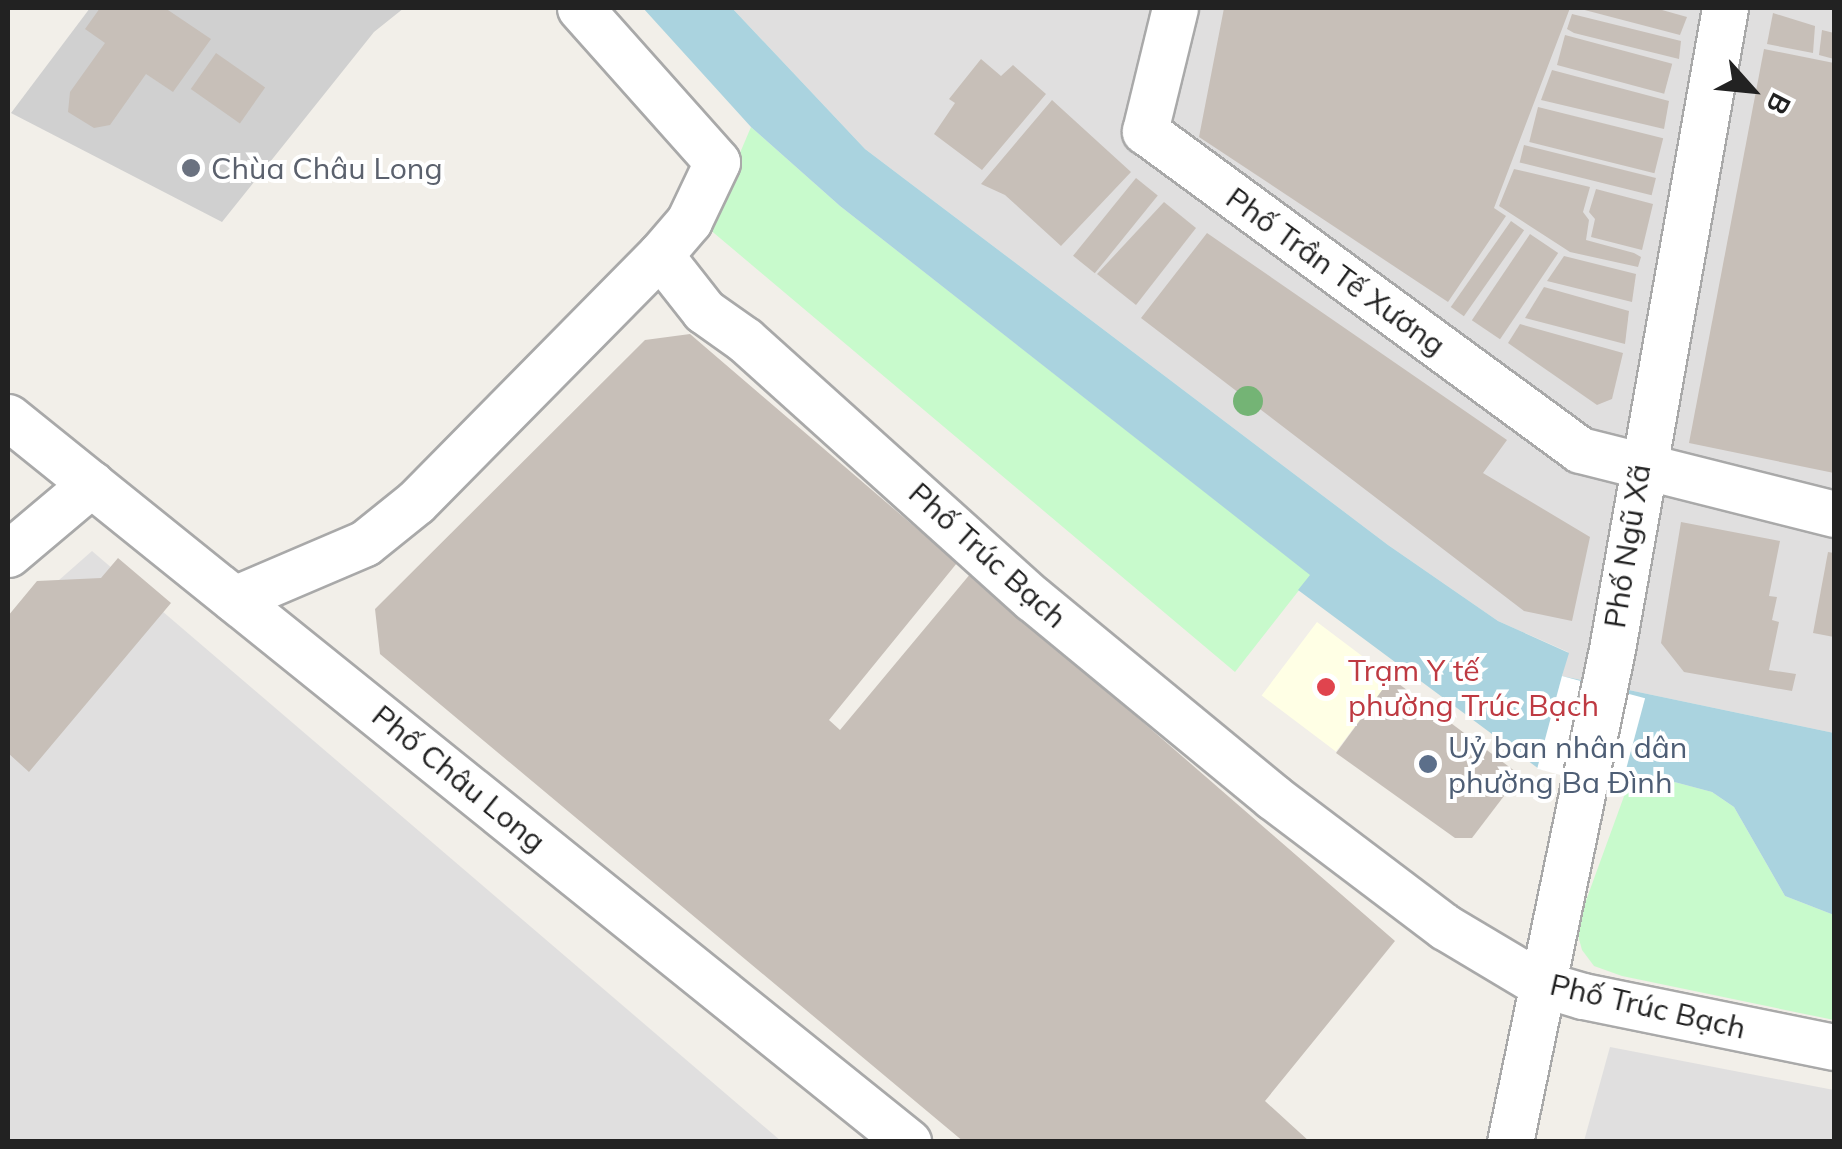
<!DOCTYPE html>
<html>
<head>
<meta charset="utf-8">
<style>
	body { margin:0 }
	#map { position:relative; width:1842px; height:1149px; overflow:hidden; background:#f2efe9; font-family:Mulish,sans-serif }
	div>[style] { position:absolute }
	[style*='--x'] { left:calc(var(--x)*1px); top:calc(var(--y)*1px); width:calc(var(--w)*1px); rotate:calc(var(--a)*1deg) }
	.residential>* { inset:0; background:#e0dfdf }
	.education>* { inset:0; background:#ffffe5; transform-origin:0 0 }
	.religious>* { inset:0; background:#d0d0d0 }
	.park>* { inset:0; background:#c8facc }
	.water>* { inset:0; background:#aad3df }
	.pier>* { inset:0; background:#fff; transform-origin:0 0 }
	.building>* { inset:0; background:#c7bfb8; transform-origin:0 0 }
	.roads { filter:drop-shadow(2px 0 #a9a9a9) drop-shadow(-2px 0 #a9a9a9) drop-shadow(0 2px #a9a9a9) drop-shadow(0 -2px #a9a9a9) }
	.minor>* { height:45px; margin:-22.5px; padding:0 22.5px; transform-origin:22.5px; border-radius:22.5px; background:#fff }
	.trees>* { width:30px; height:30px; margin:-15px; border-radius:50%; background:#74b475 }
	.dots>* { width:28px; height:28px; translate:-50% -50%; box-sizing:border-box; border:5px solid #fff; border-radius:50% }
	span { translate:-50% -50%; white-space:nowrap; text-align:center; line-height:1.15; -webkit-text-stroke:8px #fff; paint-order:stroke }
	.worship-label { font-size:30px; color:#5b616d }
	.left { translate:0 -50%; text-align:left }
	.street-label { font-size:30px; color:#222 }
	.health-label { font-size:30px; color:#be3a42 }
	.service-label { font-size:30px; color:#4e5e75 }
	.frame { position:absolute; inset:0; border:10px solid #222; pointer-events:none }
	.north { position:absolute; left:1702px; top:40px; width:100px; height:100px; -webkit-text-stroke:8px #fff; paint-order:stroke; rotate:117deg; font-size:28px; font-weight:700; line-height:40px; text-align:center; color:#222 }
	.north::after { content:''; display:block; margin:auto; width:35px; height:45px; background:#222; clip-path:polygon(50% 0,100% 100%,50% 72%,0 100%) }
</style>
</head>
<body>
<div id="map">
	<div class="residential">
		<i style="clip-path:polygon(732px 8px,1834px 8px,1834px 733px,1562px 676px,1568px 652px,1498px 621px,1388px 545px,865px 149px)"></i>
		<i style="clip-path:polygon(92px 551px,781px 1141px,8px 1141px,8px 625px)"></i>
		<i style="clip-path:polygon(1610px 1047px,1834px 1090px,1834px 1141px,1584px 1141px)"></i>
	</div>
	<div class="education">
		<i style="left:1317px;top:622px;width:93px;height:92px;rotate:37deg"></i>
	</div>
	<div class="religious">
		<i style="clip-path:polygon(90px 8px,404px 8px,374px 32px,222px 222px,11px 113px)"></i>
	</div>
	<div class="park">
		<i style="clip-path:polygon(751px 127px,840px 206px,1311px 575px,1235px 672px,708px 228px)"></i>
		<i style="clip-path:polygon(1667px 780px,1712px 792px,1734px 807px,1785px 896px,1834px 915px,1834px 1020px,1622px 976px,1594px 966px,1582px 950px,1576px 928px,1627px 788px)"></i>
	</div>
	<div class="water">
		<i style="clip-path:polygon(643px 8px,732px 8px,865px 149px,1388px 545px,1498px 621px,1569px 653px,1562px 676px,1834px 733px,1834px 915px,1785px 896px,1734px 807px,1712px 792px,1667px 780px,1627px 788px,1539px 769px,1298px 590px,1310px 575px,840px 206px,751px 127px)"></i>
	</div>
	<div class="pier">
		<i style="left:1562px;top:676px;width:86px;height:96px;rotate:15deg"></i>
	</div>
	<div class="building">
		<i style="clip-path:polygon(100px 8px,165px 8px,211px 39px,173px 92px,146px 74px,110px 125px,94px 128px,68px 112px,70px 92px,105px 43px,85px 29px)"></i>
		<i style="clip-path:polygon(1224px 8px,1570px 8px,1494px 208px,1506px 216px,1448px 302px,1199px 137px)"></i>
		<i style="clip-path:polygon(1577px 8px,1655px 8px,1687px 17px,1680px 35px)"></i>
		<i style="clip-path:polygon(1773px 13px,1815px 26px,1813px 53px,1767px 44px)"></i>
		<i style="clip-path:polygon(1572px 14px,1681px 41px,1679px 59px,1574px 33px,1567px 29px)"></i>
		<i style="clip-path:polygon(1822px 30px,1834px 33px,1834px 59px,1819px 55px)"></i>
		<i style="left:1565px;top:35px;width:111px;height:31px;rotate:15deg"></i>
		<i style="clip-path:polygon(1764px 49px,1834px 63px,1834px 473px,1689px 443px)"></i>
		<i style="left:216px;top:53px;width:60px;height:44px;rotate:35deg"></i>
		<i style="clip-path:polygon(981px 59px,1001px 76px,1013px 65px,1046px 94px,982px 170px,934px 134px,955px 103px,949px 99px)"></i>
		<i style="clip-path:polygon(1552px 70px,1669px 101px,1664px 129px,1541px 100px)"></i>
		<i style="clip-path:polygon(1052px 100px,1131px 172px,1061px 246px,1005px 195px,981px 184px)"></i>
		<i style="left:1538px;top:107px;width:129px;height:36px;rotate:14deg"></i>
		<i style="left:1524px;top:145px;width:136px;height:18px;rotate:14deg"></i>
		<i style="clip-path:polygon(1514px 169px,1590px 187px,1583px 212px,1589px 220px,1586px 240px,1634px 253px,1641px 257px,1638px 267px,1570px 252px,1499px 206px)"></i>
		<i style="left:1136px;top:178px;width:28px;height:100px;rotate:39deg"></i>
		<i style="clip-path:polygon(1596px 189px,1653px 204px,1642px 250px,1591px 237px,1595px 219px,1589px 212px)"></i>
		<i style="clip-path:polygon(1164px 202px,1196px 228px,1136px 305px,1097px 274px)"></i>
		<i style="left:1511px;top:221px;width:16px;height:105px;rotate:35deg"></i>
		<i style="clip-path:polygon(1207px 233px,1507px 440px,1483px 473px,1590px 537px,1572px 621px,1524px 611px,1141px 318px)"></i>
		<i style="left:1530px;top:234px;width:34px;height:104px;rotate:34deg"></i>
		<i style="clip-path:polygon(1564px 256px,1636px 274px,1632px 302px,1547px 281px)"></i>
		<i style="clip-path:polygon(1544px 287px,1629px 311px,1625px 344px,1525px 318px)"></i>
		<i style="clip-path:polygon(1520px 324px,1623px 353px,1612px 399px,1597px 405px,1508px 343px)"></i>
		<i style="clip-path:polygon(690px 334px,957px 563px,829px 720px,840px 730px,971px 573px,1395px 941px,1265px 1101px,1310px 1142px,964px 1142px,380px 654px,375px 609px,645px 340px)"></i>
		<i style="clip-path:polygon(1681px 522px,1780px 541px,1769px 596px,1777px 597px,1772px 620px,1779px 622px,1769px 670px,1796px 674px,1792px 691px,1684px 672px,1661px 643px)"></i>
		<i style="clip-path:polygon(1828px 552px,1834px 553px,1834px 637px,1813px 633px)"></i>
		<i style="clip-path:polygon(118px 558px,171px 603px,29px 772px,8px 753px,8px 616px,37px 581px,101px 578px)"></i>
		<i style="clip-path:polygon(1391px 678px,1520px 775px,1472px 838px,1455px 838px,1336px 753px)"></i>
	</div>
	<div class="roads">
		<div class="minor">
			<i style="--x:580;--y:8;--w:206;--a:48.3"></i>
			<i style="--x:717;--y:162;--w:65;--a:115.4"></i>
			<i style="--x:689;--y:221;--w:45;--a:130.5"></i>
			<i style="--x:1175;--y:8;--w:127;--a:103.7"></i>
			<i style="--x:1145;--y:131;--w:539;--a:36.25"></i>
			<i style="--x:1580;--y:450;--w:262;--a:14.1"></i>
			<i style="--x:8;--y:417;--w:1156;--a:38.85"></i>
			<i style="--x:8;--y:554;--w:109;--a:-40.1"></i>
			<i style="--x:234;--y:599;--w:142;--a:-23.1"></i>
			<i style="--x:365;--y:543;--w:65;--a:-38.8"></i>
			<i style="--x:416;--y:502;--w:347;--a:-45.4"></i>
			<i style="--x:660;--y:255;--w:71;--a:51.8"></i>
			<i style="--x:704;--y:311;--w:50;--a:35.3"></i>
			<i style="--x:745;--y:340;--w:387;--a:42"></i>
			<i style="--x:1033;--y:599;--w:311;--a:39.5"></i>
			<i style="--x:1273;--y:797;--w:216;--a:37.1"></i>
			<i style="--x:1445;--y:927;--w:109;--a:30.8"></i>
			<i style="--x:1539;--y:983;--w:46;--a:16.5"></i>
			<i style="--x:1583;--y:996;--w:256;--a:11.5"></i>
			<i style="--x:1510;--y:1142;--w:503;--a:-78.31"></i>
			<i style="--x:1612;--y:649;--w:651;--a:-80"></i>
		</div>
	</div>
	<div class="trees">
		<i style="left:1248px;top:401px"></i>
	</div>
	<div class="dots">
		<i style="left:191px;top:168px;background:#6b7280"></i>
		<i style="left:1326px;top:687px;background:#e0444e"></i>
		<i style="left:1428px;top:764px;background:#5c6f8a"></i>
	</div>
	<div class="worship-label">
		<span class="left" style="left:211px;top:168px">Chùa Châu Long</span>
	</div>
	<div class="street-label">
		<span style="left:1336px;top:271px;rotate:36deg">Phố Trần Tế Xương</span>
		<span style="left:1627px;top:546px;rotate:-81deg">Phố Ngũ Xã</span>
		<span style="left:988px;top:555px;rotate:42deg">Phố Trúc Bạch</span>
		<span style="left:459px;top:778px;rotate:39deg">Phố Châu Long</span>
		<span style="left:1648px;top:1006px;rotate:13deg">Phố Trúc Bạch</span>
	</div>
	<div class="health-label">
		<span class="left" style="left:1348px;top:687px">Trạm Y tế<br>phường Trúc Bạch</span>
	</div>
	<div class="service-label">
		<span class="left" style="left:1448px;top:764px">Uỷ ban nhân dân<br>phường Ba Đình</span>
	</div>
	<div class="frame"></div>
	<div class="north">B</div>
</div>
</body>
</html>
